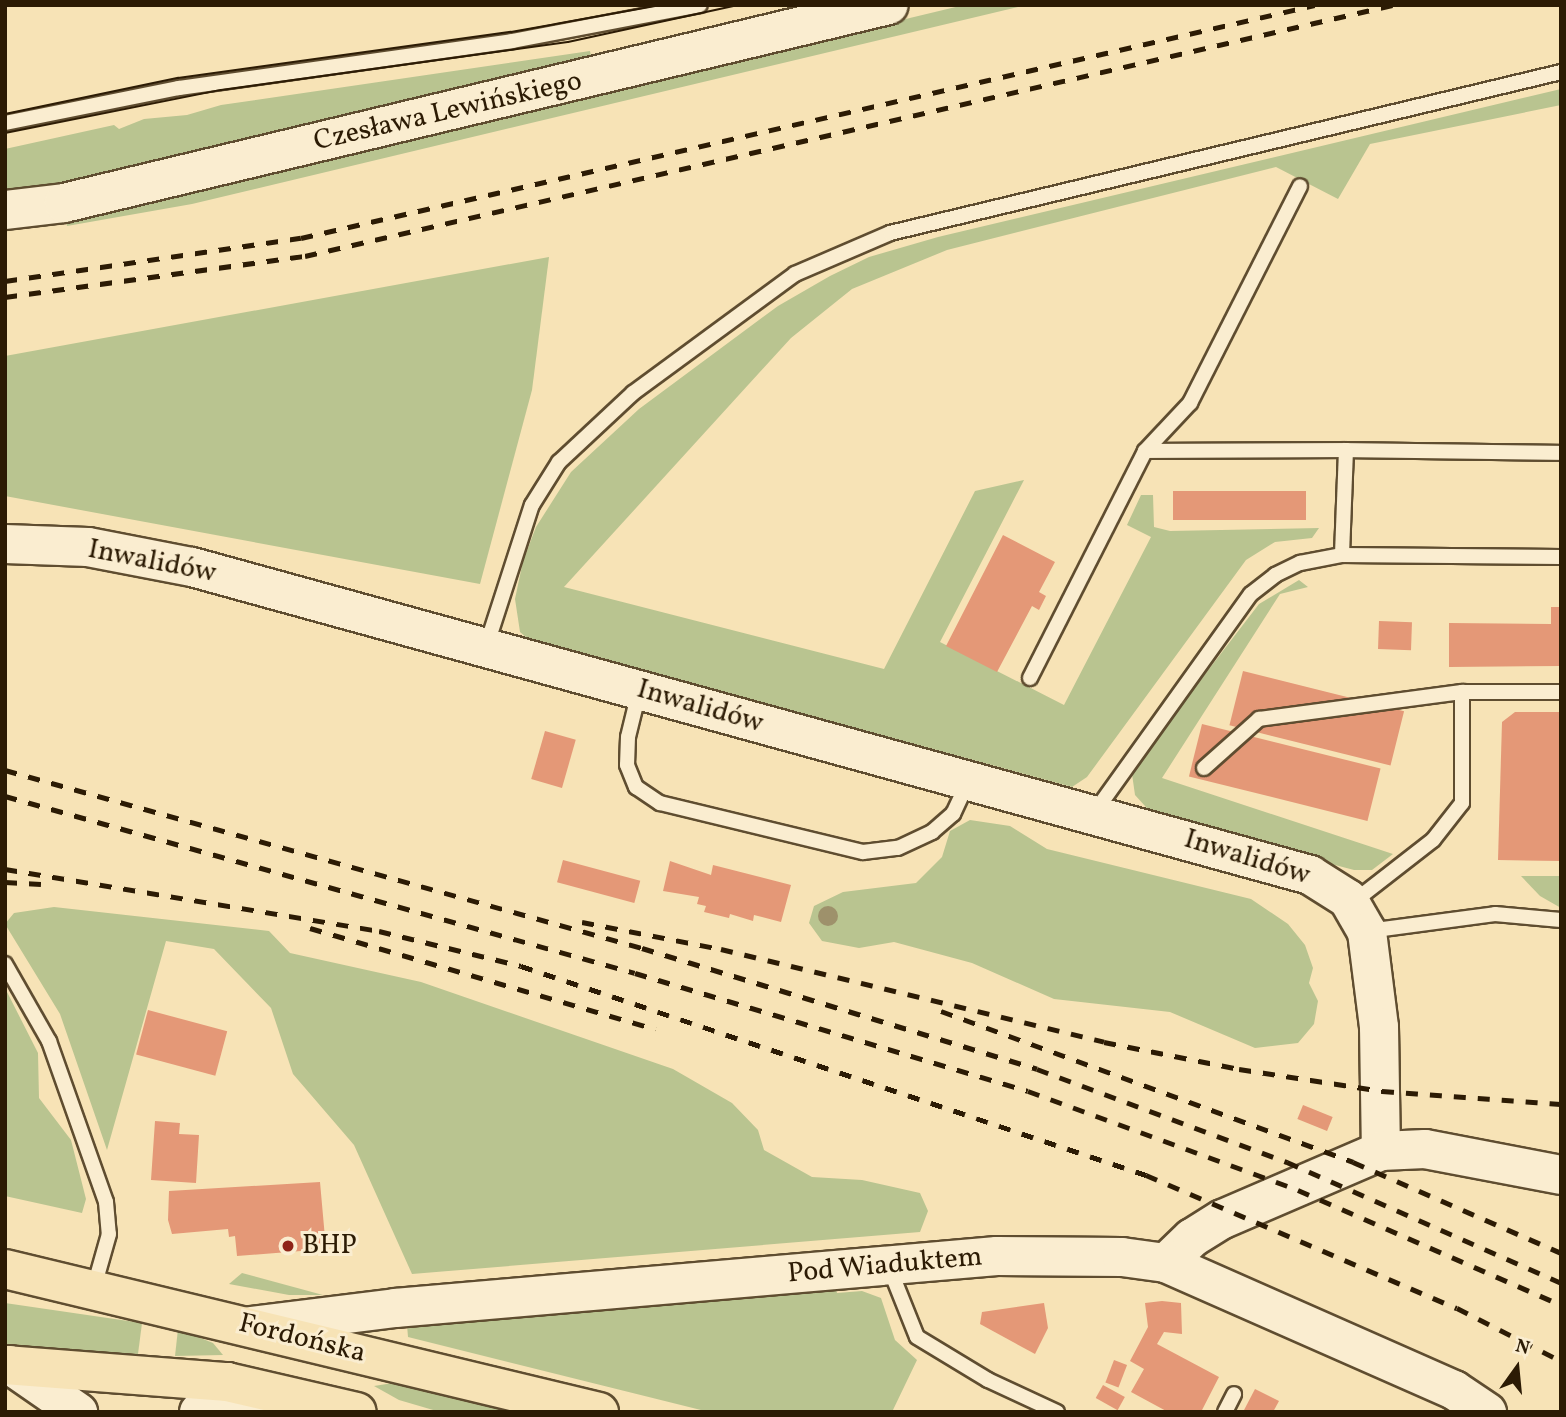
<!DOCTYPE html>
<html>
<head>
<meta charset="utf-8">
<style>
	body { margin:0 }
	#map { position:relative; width:1566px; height:1417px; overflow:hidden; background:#f7e3b6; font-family:Vollkorn,serif }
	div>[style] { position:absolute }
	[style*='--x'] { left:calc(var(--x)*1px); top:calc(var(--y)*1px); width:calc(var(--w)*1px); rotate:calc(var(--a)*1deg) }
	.green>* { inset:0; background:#b9c490 }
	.building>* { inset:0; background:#e49877; transform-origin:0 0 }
	.roads { filter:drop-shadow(2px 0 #5f4d30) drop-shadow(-2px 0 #5f4d30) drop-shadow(0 2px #5f4d30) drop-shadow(0 -2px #5f4d30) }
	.lane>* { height:14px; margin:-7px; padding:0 7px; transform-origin:7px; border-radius:7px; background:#faedd0 }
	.secondary>* { height:38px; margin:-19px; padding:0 19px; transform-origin:19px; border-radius:19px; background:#faedd0 }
	.primary>* { height:38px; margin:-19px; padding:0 19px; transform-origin:19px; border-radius:19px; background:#f7e3b6 }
	.tram>* { height:2px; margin:-1px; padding:0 1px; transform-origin:1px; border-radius:1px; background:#2c1b04 }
	.rail>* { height:5px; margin-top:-2.5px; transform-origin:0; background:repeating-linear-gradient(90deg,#2c1b04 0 12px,transparent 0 24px) }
	.trees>* { width:20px; height:20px; margin:-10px; border-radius:50%; background:#9e916b }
	.dots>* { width:19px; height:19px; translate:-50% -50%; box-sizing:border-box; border:4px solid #faedd0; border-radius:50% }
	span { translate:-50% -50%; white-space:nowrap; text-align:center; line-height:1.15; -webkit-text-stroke:6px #faedd0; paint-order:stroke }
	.street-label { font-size:28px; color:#2c1b04 }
	.poi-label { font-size:28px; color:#2c1b04 }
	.left { translate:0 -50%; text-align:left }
	.frame { position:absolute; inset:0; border:7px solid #2c1b04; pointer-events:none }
	.north { position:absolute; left:1482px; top:1333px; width:70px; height:70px; -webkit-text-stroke:5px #faedd0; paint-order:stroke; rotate:15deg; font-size:19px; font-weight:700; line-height:28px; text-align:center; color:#2c1b04 }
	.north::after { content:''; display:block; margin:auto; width:24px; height:32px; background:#2c1b04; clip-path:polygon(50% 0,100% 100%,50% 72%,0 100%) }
</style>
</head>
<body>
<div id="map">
	<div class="green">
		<i style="clip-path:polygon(964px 5px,1026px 5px,192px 204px,67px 226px,66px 221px)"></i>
		<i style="clip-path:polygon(590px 51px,592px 61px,71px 183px,5px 192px,5px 149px,114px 125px,119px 129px,144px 119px,187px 115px,221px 105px)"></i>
		<i style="clip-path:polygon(1561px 89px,1561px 105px,1370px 144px,1338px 199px,1276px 167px,947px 250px,852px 289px,791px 338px,564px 587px,884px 669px,975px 491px,1024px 480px,940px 642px,1064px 705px,1151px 537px,1127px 525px,1141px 495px,1153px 495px,1154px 527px,1170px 531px,1319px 528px,1312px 538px,1275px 542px,1246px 560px,1087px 777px,1072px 787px,527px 638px,520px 632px,515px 599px,523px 561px,536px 527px,571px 472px,639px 409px,778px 306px,830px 276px,869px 257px,938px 237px)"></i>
		<i style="clip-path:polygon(549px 257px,532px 390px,480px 584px,5px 496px,5px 356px)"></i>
		<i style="clip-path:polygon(1299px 580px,1308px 587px,1280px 594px,1162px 778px,1393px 854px,1372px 870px,1354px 870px,1155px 817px,1135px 795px,1132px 774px,1136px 764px,1259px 604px)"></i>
		<i style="clip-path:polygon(970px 820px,1010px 826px,1047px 849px,1251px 899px,1288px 924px,1305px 945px,1313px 968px,1309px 983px,1318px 1001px,1314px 1024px,1298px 1043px,1255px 1048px,1170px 1012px,1054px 999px,972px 963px,894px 942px,859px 948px,822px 941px,809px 923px,814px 906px,843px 892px,916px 883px,942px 857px,950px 831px)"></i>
		<i style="clip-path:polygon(1521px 876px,1561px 876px,1561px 908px,1540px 896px)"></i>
		<i style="clip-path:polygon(54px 907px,269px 931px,290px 953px,421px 982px,673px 1069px,732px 1103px,758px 1130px,764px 1150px,812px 1177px,862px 1180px,920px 1193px,928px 1211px,920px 1232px,412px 1274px,354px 1145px,293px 1074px,271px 1008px,214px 949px,166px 941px,107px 1150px,60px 1014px,5px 924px,14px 913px)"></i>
		<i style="clip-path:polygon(5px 988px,38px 1053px,39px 1098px,71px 1140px,86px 1199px,82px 1213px,5px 1196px)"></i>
		<i style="clip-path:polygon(242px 1273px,323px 1295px,289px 1295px,229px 1284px)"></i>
		<i style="clip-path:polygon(836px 1288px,837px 1293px,862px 1291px,881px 1298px,895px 1340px,917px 1360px,892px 1412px,709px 1412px,408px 1337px,407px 1325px)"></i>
		<i style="clip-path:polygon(5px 1303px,142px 1323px,138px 1354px,5px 1347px)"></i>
		<i style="clip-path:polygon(178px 1329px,213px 1343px,223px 1355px,175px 1356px)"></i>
		<i style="clip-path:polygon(399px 1382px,524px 1412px,440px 1412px,399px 1400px,374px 1386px)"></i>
	</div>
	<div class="building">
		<i style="left:1173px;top:491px;width:133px;height:29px"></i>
		<i style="clip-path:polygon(1003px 535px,1055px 562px,1039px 592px,1046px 596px,1039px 610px,1032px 606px,997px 672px,946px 646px)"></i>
		<i style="clip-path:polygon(1551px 607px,1561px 607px,1561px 666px,1449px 667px,1449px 623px,1551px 624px)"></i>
		<i style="left:1379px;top:621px;width:33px;height:28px;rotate:2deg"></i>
		<i style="left:1243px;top:671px;width:166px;height:56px;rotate:14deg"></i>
		<i style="clip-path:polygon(1515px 712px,1561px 712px,1561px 861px,1498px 860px,1502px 722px)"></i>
		<i style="left:1202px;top:724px;width:184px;height:54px;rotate:14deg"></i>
		<i style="left:545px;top:731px;width:32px;height:50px;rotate:16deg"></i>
		<i style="left:563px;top:860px;width:80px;height:23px;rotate:15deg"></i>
		<i style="clip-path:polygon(670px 861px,711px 875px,713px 865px,791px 885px,781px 922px,754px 915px,753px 921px,730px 914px,729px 918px,704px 912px,706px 906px,697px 904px,699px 897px,663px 891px)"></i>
		<i style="left:148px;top:1010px;width:82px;height:46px;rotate:15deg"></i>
		<i style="left:1303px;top:1105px;width:32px;height:15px;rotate:22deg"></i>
		<i style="clip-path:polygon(155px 1121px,180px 1123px,179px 1134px,199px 1135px,196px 1183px,151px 1180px)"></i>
		<i style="clip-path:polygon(320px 1182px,326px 1249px,237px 1256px,235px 1236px,229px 1237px,228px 1229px,172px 1234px,168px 1220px,169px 1191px)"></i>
		<i style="clip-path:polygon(1162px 1301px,1181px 1303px,1182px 1334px,1164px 1332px,1157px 1344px,1219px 1377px,1201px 1412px,1168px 1412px,1131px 1392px,1144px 1369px,1130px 1361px,1148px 1327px,1145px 1303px)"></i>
		<i style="clip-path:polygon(1044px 1303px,1048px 1328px,1035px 1354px,980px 1324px,982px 1312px)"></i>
		<i style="left:1114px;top:1360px;width:14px;height:24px;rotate:21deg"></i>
		<i style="left:1103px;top:1385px;width:25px;height:15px;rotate:29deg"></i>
		<i style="clip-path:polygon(1255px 1389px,1279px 1401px,1273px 1412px,1243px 1412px)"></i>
	</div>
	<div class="roads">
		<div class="lane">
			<i style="--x:5;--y:123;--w:177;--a:-11.4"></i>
			<i style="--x:179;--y:88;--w:336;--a:-8"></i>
			<i style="--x:512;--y:41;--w:191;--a:-10.8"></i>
			<i style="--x:1346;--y:450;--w:215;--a:0.8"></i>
			<i style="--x:1145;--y:451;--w:66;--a:-46.8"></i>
			<i style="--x:1190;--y:403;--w:243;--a:-63.1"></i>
			<i style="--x:486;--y:647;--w:149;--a:-72.1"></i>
			<i style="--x:532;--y:505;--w:51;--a:-57.9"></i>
			<i style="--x:559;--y:462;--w:101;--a:-43"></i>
			<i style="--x:633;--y:393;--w:201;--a:-36.3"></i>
			<i style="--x:795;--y:274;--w:103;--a:-23.3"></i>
			<i style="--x:890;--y:233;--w:690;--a:-13.49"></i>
			<i style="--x:1030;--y:678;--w:254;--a:-63.1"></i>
			<i style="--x:1145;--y:451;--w:201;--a:-0.3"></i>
			<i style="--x:1346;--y:450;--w:105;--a:92.2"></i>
			<i style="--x:639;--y:692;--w:46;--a:103.7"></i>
			<i style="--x:628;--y:737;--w:28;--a:92"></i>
			<i style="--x:627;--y:765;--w:24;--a:68"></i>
			<i style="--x:636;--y:787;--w:29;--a:34"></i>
			<i style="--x:660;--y:803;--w:209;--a:13.6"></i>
			<i style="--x:863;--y:852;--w:35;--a:-7"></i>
			<i style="--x:898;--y:848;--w:38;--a:-25"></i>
			<i style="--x:932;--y:832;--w:28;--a:-41"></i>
			<i style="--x:953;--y:814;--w:33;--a:-65"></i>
			<i style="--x:1204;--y:768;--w:74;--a:-41.7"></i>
			<i style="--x:1259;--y:719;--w:205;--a:-7.6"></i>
			<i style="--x:1094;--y:813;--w:269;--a:-54.4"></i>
			<i style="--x:1251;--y:594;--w:31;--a:-38"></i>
			<i style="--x:1275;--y:575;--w:28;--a:-26"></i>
			<i style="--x:1300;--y:563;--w:43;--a:-10.8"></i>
			<i style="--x:1342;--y:555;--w:219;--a:0.5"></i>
			<i style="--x:1352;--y:903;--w:103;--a:-37.9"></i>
			<i style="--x:1433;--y:840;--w:47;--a:-51.9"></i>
			<i style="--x:1462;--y:803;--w:111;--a:-90"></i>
			<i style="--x:1462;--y:692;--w:99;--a:0"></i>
			<i style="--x:1368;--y:931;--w:128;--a:-7.6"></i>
			<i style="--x:1495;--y:914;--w:66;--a:5.2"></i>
			<i style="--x:5;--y:964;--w:89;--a:60.3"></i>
			<i style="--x:49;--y:1041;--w:171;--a:70.5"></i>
			<i style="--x:106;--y:1202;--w:32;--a:85"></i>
			<i style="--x:109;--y:1234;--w:55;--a:105.8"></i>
			<i style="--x:889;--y:1267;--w:75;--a:68.2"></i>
			<i style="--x:917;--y:1337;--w:83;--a:31.2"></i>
			<i style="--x:988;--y:1380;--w:76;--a:24.9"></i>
			<i style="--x:1225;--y:1412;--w:20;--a:-63"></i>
		</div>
		<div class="secondary">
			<i style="--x:5;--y:210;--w:59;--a:-6.8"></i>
			<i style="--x:64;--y:203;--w:848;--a:-13.5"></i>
			<i style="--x:5;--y:544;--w:83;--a:2.1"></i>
			<i style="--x:88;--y:547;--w:106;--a:10.9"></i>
			<i style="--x:192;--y:567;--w:1160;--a:15.4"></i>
			<i style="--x:1310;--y:875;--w:45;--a:32.3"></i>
			<i style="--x:1348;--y:899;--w:38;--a:60"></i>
			<i style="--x:1367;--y:932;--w:96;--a:82.8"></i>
			<i style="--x:1379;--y:1027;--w:124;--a:89.1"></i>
			<i style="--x:1166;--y:1263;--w:36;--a:-44"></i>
			<i style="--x:1192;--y:1238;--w:36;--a:-32"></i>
			<i style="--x:1223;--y:1219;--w:172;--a:-23.3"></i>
			<i style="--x:1381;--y:1151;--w:44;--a:-2.6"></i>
			<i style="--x:1425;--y:1149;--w:138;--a:10.8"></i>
			<i style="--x:251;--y:1326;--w:145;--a:-7.1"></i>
			<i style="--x:395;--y:1308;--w:604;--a:-4.94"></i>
			<i style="--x:997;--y:1256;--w:125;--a:0.5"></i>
			<i style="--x:1122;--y:1257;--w:44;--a:7.8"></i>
			<i style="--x:1166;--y:1263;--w:315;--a:23.8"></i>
			<i style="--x:1454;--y:1390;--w:40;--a:34"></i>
			<i style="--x:10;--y:1365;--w:83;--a:34.7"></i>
			<i style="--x:199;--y:1412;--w:41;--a:-47"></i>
			<i style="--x:227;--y:1382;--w:38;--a:51"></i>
		</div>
		<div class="primary">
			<i style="--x:5;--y:1269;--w:611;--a:13.54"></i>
			<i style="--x:5;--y:1365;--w:223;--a:4.4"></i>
			<i style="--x:227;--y:1382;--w:133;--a:13"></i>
		</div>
	</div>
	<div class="tram">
		<i style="--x:5;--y:114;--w:177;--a:-11.8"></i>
		<i style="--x:178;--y:78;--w:336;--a:-7.9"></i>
		<i style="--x:511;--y:32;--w:152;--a:-10.2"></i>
		<i style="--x:5;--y:133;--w:220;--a:-11.3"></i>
		<i style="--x:221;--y:90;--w:350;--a:-7.9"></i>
		<i style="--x:568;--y:42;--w:174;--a:-12.3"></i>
	</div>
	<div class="rail">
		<i style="--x:5;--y:281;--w:299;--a:-8.3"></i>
		<i style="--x:301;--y:238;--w:1040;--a:-12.94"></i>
		<i style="--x:5;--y:297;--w:303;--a:-7.8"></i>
		<i style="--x:305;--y:256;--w:1116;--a:-13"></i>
		<i style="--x:5;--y:770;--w:661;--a:15.61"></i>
		<i style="--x:642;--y:948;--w:413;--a:17"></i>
		<i style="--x:1037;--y:1069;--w:267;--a:20.4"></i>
		<i style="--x:1287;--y:1162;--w:300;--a:23.8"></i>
		<i style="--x:5;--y:796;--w:654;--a:15.69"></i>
		<i style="--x:635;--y:973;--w:410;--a:16.7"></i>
		<i style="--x:1028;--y:1091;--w:288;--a:20.1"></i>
		<i style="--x:1298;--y:1190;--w:287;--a:23.6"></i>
		<i style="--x:5;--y:869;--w:379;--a:9.4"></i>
		<i style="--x:379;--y:931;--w:146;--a:13.8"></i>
		<i style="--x:521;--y:966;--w:659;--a:18.49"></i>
		<i style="--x:1146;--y:1175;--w:338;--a:23.2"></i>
		<i style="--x:1457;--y:1308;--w:117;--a:27"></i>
		<i style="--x:5;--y:882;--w:36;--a:3"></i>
		<i style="--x:582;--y:922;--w:142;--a:11"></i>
		<i style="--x:721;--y:949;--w:394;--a:13.6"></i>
		<i style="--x:1104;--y:1042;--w:138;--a:11.3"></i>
		<i style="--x:1239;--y:1069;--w:145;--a:8.7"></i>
		<i style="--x:1382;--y:1091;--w:179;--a:4.2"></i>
		<i style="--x:310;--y:928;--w:360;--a:16.3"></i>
		<i style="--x:941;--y:1011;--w:439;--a:20.1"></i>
		<i style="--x:1353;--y:1162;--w:227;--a:23.6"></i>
	</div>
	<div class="trees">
		<i style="left:828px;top:916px"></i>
	</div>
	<div class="dots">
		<i style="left:288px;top:1246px;background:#8f2418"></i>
	</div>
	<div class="street-label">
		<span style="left:448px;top:112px;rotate:-13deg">Czesława Lewińskiego</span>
		<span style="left:152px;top:562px;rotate:11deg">Inwalidów</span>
		<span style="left:700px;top:707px;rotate:16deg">Inwalidów</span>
		<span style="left:1247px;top:858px;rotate:17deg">Inwalidów</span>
		<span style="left:885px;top:1266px;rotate:-5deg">Pod Wiaduktem</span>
		<span style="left:302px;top:1339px;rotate:14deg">Fordońska</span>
	</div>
	<div class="poi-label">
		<span class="left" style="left:302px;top:1246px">BHP</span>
	</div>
	<div class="frame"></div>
	<div class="north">N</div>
</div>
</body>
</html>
